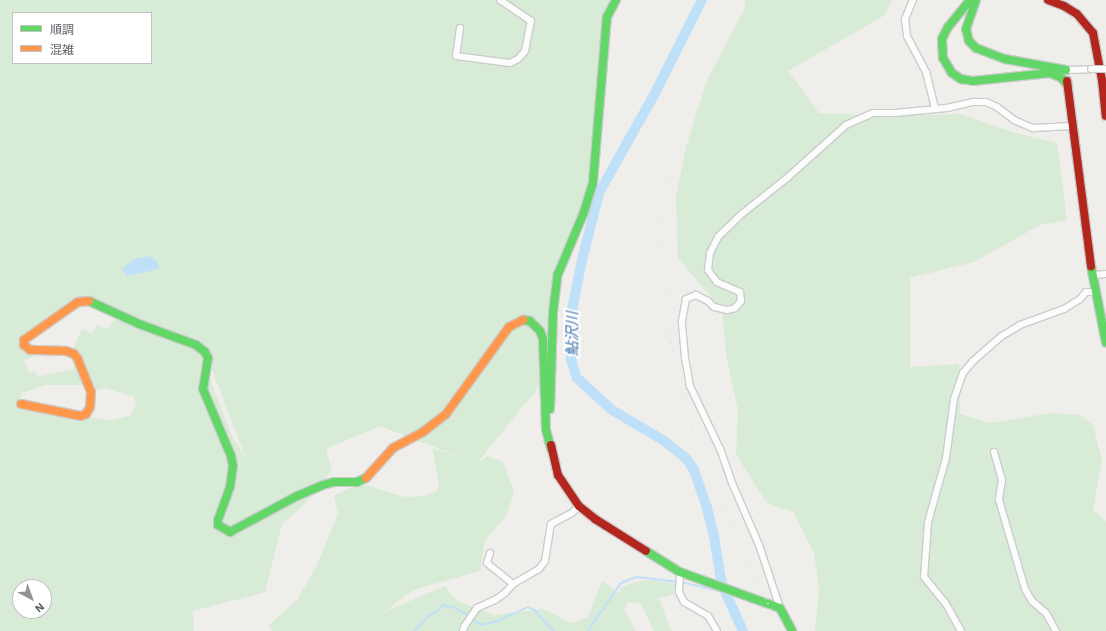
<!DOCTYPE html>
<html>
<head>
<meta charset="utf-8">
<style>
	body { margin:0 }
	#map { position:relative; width:1106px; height:631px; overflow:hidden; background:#efeeea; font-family:"Work Sans","Noto Sans JP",sans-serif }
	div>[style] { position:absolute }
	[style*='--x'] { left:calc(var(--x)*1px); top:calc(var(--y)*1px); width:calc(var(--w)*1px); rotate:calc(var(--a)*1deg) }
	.green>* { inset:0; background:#d8ebd6 }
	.water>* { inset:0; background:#bfe0f9 }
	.stream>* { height:1.5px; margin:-0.75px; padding:0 0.75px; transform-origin:0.75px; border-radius:0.75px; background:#bfe0f9 }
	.river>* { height:10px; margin:-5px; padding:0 5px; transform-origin:5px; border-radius:5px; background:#bfe0f9 }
	.roads { filter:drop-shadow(1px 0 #cbcccc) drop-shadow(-1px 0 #cbcccc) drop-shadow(0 1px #cbcccc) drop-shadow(0 -1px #cbcccc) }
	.street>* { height:6px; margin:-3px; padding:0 3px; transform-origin:3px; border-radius:3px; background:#fdfcfc }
	.fast>* { height:8px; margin:-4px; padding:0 4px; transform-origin:4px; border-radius:4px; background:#63d668 }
	.slow>* { height:8px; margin:-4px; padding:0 4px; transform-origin:4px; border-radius:4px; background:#ff974d }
	.jam>* { height:8px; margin:-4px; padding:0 4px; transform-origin:4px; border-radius:4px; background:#b3261e }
	.rail>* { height:1.5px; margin-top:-0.75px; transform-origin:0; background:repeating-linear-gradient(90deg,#e4e4e4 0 1px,transparent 0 6px) }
	.bridges { filter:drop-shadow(1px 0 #cbcccc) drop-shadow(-1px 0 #cbcccc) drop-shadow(0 1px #cbcccc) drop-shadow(0 -1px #cbcccc) }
	.street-bridge>* { height:6px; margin:-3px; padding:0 3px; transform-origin:3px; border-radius:3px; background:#fdfcfc }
	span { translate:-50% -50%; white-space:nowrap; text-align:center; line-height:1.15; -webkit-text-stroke:4px #fff; paint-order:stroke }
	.water-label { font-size:15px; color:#4174aa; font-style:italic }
	.legend { position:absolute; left:12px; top:12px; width:140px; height:52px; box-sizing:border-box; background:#fff; border:1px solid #bfc1c3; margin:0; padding:5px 7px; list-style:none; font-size:12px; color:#5f6368 }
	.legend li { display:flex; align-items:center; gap:8px; height:20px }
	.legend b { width:20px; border:1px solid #bfc1c3 }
	.north { position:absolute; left:12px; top:579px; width:40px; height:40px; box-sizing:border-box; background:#fff; border:1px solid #bfc1c3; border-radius:50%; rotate:139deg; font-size:11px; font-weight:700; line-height:16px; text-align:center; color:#5f6368 }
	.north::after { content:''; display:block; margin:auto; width:14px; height:18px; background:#919496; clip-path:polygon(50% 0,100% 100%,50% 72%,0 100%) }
</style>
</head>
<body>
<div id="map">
	<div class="green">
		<i style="clip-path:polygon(evenodd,0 0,613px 0,590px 191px,563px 264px,538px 388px,478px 462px,488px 456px,503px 462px,514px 491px,507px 515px,485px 540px,480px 571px,413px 590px,384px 612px,445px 586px,457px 601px,494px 615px,544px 609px,571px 623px,588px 617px,602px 581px,618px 593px,621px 587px,636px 582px,652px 580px,676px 584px,674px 594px,659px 598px,671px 631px,654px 631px,641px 604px,628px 602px,624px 610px,636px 631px,272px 631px,269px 625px,297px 600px,316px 567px,338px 514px,334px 496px,359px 483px,405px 497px,424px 496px,437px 491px,439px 484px,432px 448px,463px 458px,380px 426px,326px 449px,332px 470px,303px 506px,282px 524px,265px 592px,193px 611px,194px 631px,0 631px,0 0,13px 13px,151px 13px,151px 63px,13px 63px,13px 13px,0 0,79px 301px,104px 307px,118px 315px,107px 329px,97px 325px,92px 334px,82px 329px,73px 349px,93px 391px,105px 388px,134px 397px,136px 405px,131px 415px,112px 420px,55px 415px,18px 405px,22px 393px,46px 385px,82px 385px,82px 377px,78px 363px,72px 357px,74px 369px,37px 377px,35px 371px,29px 372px,24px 360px,44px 354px,21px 344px,79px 301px,0 0,208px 359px,245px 456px,245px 457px,232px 436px,207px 371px,208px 359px,0 0,20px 587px,44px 587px,44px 611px,20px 611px,20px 587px)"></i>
		<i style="clip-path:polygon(746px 0,892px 0,885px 15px,788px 71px,819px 113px,881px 116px,961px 114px,1015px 133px,1057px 143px,1067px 220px,1040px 225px,974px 262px,910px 278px,910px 367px,959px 364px,960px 414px,990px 423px,1051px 413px,1081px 415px,1093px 425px,1102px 461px,1093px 510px,1106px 521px,1106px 631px,815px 631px,819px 588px,814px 553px,793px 512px,767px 503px,736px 455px,738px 410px,726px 355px,722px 310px,678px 258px,676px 197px,686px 147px,707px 80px,744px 10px)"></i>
	</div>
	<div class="water">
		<i style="clip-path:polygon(148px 256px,157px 261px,159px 269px,127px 276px,122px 269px,134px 259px)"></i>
	</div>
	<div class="stream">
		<i style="--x:681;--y:582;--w:44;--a:13.1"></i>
		<i style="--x:473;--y:619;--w:10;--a:37"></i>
		<i style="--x:481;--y:625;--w:17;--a:-13"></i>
		<i style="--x:498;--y:621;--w:33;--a:-25"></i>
		<i style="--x:528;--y:607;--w:8;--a:23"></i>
		<i style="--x:535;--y:610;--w:28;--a:49"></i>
		<i style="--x:415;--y:631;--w:18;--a:-49"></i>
		<i style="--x:427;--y:617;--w:9;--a:-27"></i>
		<i style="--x:435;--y:613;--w:11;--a:-45"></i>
		<i style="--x:443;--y:605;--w:10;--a:11"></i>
		<i style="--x:453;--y:607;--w:19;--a:28"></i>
		<i style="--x:588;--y:631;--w:58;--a:-55.5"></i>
		<i style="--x:621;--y:583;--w:17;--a:-21"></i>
		<i style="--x:637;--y:577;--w:41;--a:7"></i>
	</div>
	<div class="river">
		<i style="--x:702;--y:0;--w:106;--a:116.8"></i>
		<i style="--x:654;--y:95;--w:112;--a:119.3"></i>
		<i style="--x:599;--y:193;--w:69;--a:104.2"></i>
		<i style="--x:582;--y:260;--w:56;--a:101.3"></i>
		<i style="--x:571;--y:315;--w:45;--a:90"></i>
		<i style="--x:571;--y:360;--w:19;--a:72"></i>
		<i style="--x:577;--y:378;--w:47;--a:42.4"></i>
		<i style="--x:612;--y:410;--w:59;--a:30.5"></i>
		<i style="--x:663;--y:440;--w:29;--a:38"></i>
		<i style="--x:686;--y:458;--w:14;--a:56"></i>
		<i style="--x:694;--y:470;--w:36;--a:71"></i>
		<i style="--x:706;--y:504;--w:34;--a:76"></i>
		<i style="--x:714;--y:537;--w:49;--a:80.5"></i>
		<i style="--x:722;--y:585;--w:51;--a:65.5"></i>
	</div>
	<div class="roads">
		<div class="street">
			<i style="--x:913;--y:0;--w:21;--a:113"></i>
			<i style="--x:905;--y:19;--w:17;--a:83"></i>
			<i style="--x:907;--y:36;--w:41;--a:62.2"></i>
			<i style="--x:926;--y:72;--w:38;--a:76"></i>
			<i style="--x:460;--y:28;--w:28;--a:98"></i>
			<i style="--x:456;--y:56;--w:54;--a:7.4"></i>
			<i style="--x:510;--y:63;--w:9;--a:-27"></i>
			<i style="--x:518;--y:59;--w:11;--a:-49"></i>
			<i style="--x:525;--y:51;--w:31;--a:-79"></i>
			<i style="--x:531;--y:21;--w:37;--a:-146"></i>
			<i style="--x:1066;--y:70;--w:25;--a:-2"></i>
			<i style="--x:1093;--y:275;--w:13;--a:-4"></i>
			<i style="--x:994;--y:452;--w:29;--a:74"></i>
			<i style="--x:1002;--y:480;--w:20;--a:99"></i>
			<i style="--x:999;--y:500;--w:93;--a:73.7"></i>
			<i style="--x:1025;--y:589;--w:14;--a:60"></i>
			<i style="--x:1032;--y:601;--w:18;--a:41"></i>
			<i style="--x:1046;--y:613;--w:21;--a:61"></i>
			<i style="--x:490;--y:553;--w:10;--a:107"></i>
			<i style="--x:487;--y:563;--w:33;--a:39"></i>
			<i style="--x:680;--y:572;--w:20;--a:93"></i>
			<i style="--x:679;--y:592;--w:11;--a:63"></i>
			<i style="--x:684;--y:602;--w:28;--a:30"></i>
			<i style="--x:708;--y:616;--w:17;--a:59"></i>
			<i style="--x:780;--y:608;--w:66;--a:-108.4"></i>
			<i style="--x:759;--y:545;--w:68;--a:-113.5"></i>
			<i style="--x:732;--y:483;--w:36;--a:-109"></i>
			<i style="--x:720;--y:449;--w:70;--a:-115.5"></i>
			<i style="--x:690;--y:386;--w:28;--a:-100"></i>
			<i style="--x:685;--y:358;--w:37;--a:-95"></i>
			<i style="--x:682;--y:321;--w:22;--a:-80"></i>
			<i style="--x:686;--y:299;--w:11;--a:-22"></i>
			<i style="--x:696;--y:295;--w:13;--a:27"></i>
			<i style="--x:708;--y:301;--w:8;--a:45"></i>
			<i style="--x:714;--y:307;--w:13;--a:13"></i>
			<i style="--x:727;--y:310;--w:8;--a:-14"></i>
			<i style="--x:735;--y:308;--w:9;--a:-49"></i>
			<i style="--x:741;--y:301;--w:9;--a:-96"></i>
			<i style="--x:740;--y:292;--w:25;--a:-157"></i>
			<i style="--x:717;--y:282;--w:15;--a:-127"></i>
			<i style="--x:708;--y:270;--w:17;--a:-83"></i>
			<i style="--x:710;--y:253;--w:18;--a:-63"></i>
			<i style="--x:718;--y:237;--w:35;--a:-44"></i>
			<i style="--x:743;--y:213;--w:56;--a:-38.5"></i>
			<i style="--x:787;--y:178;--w:79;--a:-41.9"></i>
			<i style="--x:846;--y:125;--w:30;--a:-24"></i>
			<i style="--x:873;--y:113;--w:22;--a:0"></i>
			<i style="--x:895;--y:113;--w:52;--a:-5.5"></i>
			<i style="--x:947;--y:108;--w:28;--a:-13"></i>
			<i style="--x:974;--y:102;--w:12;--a:0"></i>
			<i style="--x:986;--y:102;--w:12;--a:24"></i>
			<i style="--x:997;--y:107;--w:21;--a:37"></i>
			<i style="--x:1014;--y:120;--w:21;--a:23"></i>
			<i style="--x:1033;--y:128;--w:39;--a:-3"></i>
			<i style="--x:463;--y:631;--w:4;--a:-76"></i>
			<i style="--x:464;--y:627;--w:23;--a:-56"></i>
			<i style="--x:477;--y:608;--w:20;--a:-24"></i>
			<i style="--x:495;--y:600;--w:12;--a:-35"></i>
			<i style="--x:505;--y:593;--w:12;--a:-48"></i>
			<i style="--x:513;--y:584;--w:30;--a:-30"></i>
			<i style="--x:539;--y:569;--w:10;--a:-53"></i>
			<i style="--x:545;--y:561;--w:37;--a:-81"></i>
			<i style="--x:551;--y:524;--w:24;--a:-28"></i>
			<i style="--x:572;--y:513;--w:10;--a:-45"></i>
			<i style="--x:961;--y:631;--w:31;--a:-119"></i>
			<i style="--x:946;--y:604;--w:35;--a:-129"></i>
			<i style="--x:924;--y:577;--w:55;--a:-85.8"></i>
			<i style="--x:928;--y:522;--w:66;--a:-74.3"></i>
			<i style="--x:946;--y:458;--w:60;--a:-82.3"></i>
			<i style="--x:954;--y:399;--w:28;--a:-71"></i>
			<i style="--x:963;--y:373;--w:16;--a:-50"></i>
			<i style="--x:973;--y:361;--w:38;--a:-41"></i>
			<i style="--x:1002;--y:336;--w:21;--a:-31"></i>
			<i style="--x:1020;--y:325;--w:47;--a:-20"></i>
			<i style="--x:1064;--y:309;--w:19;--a:-32"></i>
			<i style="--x:1080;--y:299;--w:9;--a:-49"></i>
			<i style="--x:1086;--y:292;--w:10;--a:0"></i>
		</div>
		<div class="fast">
			<i style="--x:970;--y:0;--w:35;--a:129"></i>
			<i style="--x:948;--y:27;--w:13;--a:117"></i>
			<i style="--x:942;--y:39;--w:19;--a:87"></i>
			<i style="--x:943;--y:58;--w:17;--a:59"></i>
			<i style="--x:952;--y:73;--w:11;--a:34"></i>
			<i style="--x:961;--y:79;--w:12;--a:9"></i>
			<i style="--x:973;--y:81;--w:77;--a:-5.9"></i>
			<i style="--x:1050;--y:73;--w:13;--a:23"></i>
			<i style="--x:1062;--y:78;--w:10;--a:53"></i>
			<i style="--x:976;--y:0;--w:31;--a:109"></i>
			<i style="--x:966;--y:29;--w:12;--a:76"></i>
			<i style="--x:969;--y:41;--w:10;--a:45"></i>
			<i style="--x:976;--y:48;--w:31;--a:21"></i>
			<i style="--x:1005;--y:59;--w:62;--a:10.2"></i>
			<i style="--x:1091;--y:266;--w:78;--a:79"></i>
			<i style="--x:89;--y:301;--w:55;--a:24.7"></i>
			<i style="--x:139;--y:324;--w:61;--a:20.2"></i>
			<i style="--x:196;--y:345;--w:11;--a:38"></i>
			<i style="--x:205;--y:352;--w:7;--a:63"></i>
			<i style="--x:208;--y:358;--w:31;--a:99"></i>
			<i style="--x:203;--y:389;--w:73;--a:67.3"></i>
			<i style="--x:231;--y:456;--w:10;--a:79"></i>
			<i style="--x:233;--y:466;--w:21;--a:98"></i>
			<i style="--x:230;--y:487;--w:35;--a:110"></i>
			<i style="--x:218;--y:520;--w:5;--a:90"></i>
			<i style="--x:218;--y:525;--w:14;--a:30"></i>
			<i style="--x:230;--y:532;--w:76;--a:-28.2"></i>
			<i style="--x:297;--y:496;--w:28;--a:-23"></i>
			<i style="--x:323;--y:485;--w:11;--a:-15"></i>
			<i style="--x:334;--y:482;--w:23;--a:0"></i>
			<i style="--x:357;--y:482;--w:10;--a:-24"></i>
			<i style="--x:523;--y:320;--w:7;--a:8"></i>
			<i style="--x:530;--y:321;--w:14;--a:45"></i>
			<i style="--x:540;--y:331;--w:9;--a:69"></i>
			<i style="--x:543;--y:339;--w:91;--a:88.1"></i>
			<i style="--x:546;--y:430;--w:20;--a:75"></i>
			<i style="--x:550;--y:409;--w:97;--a:-88.2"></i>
			<i style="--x:553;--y:312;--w:38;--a:-83"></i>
			<i style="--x:558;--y:274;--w:67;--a:-67.2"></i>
			<i style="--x:584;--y:212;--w:31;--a:-73"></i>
			<i style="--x:593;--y:182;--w:166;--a:-85.2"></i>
			<i style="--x:607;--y:17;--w:19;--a:-62"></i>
			<i style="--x:646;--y:551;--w:40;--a:32"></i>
			<i style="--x:680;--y:572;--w:106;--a:19.8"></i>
			<i style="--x:780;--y:608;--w:26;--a:62"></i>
		</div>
		<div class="slow">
			<i style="--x:21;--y:404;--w:61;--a:11.3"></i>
			<i style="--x:81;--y:416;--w:5;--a:-22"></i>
			<i style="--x:86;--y:414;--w:8;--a:-60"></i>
			<i style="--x:90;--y:407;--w:15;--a:-86"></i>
			<i style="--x:91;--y:392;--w:35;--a:-112"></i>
			<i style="--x:78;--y:359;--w:6;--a:-129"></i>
			<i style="--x:74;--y:354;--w:9;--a:-159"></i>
			<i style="--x:66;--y:351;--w:36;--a:-178"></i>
			<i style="--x:30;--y:350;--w:8;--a:-140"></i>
			<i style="--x:24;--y:345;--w:5;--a:-90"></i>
			<i style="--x:24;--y:340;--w:66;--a:-35.1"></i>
			<i style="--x:78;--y:302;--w:11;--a:-5"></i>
			<i style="--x:366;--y:478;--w:40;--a:-48"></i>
			<i style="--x:393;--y:448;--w:34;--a:-28"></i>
			<i style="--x:423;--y:432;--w:29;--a:-38"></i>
			<i style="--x:446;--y:414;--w:107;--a:-54.1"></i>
			<i style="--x:509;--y:327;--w:16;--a:-27"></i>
		</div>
		<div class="jam">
			<i style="--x:1048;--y:0;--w:17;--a:21"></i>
			<i style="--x:1064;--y:6;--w:15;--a:32"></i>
			<i style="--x:1077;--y:14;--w:25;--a:50"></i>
			<i style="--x:1093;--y:33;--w:48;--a:79.2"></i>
			<i style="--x:1102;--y:80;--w:36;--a:84"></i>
			<i style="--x:1067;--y:81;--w:187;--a:82.6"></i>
			<i style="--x:551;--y:445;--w:31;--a:77"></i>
			<i style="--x:558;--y:475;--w:37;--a:56"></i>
			<i style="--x:579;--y:506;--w:21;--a:39"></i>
			<i style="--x:595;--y:519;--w:60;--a:32.1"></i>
		</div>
	</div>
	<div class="rail">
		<i style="--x:737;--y:0;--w:109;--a:114.9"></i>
		<i style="--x:691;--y:99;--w:39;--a:109"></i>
		<i style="--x:678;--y:136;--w:47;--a:103.4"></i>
		<i style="--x:667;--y:182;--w:28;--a:98"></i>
		<i style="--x:663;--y:210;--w:30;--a:92"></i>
		<i style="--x:662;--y:240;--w:103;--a:85"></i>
		<i style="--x:671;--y:343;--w:57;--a:78.9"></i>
		<i style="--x:682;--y:399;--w:31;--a:71"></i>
		<i style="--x:692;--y:428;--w:191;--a:66.5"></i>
		<i style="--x:768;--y:603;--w:29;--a:74"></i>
	</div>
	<div class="bridges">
		<div class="street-bridge">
			<i style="--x:1091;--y:69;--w:15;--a:0"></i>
		</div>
	</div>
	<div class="water-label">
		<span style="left:573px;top:334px;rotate:-90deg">鮎沢川</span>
	</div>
	<ul class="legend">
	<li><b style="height:5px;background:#63d668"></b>順調</li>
	<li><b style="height:5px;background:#ff974d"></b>混雑</li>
	</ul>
	<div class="north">N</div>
</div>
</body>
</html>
